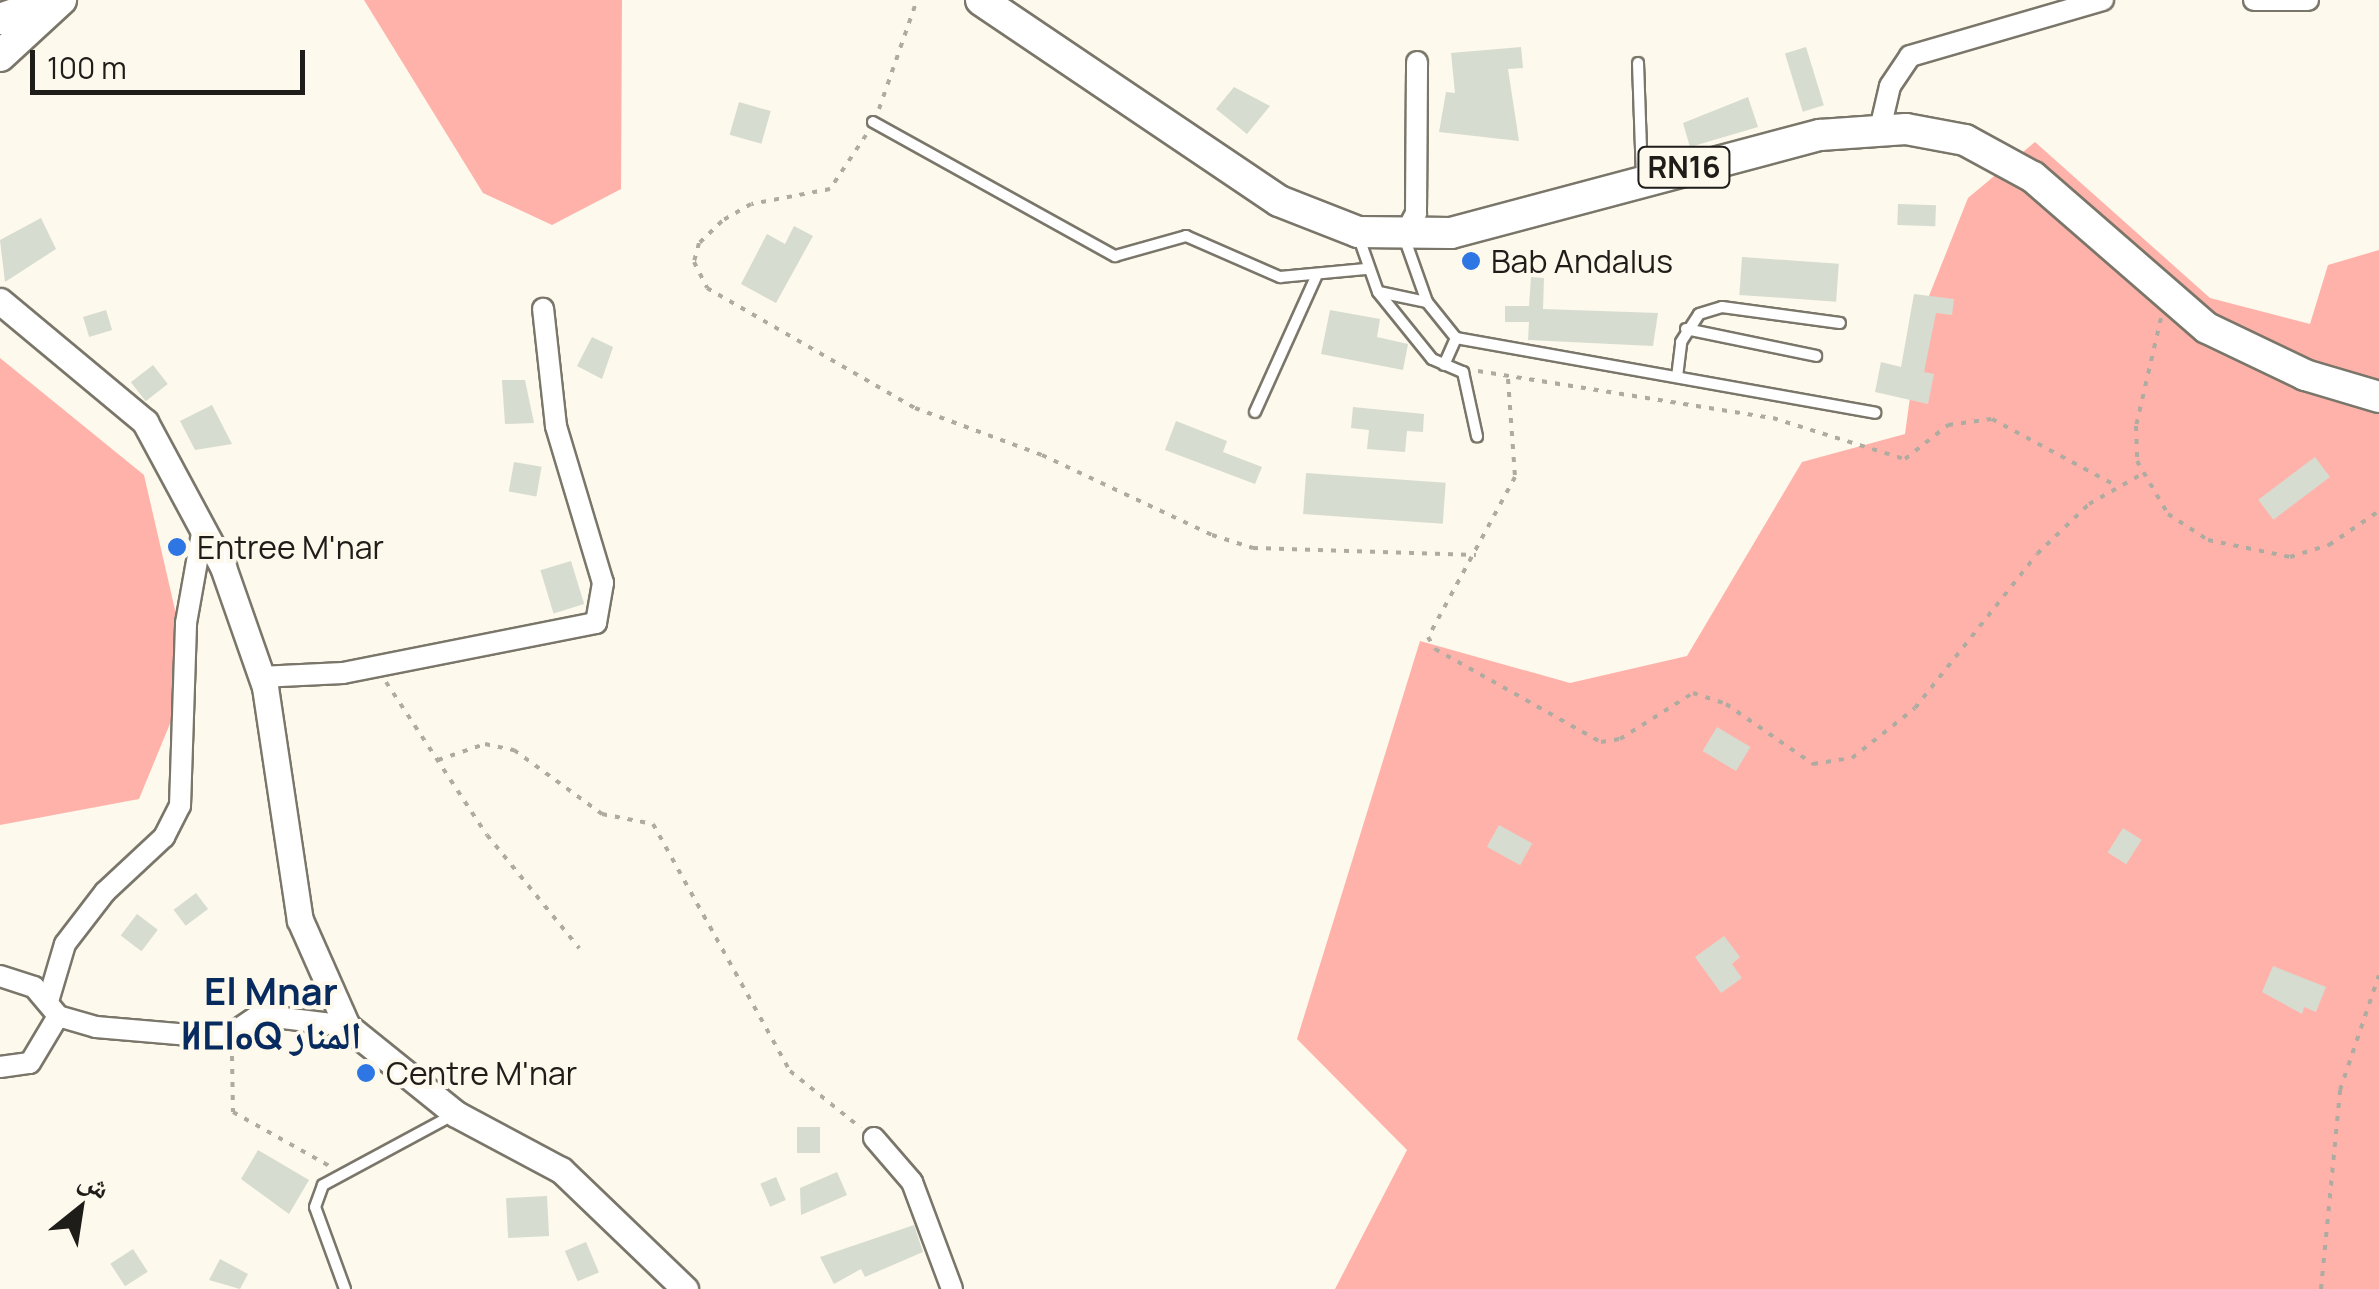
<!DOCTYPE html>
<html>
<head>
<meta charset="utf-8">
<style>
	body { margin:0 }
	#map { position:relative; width:2379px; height:1289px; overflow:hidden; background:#fdf9ec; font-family:Manrope,"Noto Naskh Arabic","Noto Sans Tifinagh",sans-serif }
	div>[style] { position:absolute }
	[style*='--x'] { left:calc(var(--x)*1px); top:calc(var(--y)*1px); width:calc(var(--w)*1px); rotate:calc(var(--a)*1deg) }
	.green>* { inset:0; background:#ffb2aa }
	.building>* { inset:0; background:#d7dcd0; transform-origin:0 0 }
	.path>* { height:4px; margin-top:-2px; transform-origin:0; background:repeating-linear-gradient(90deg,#aeaba1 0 5px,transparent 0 13px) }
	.roads { filter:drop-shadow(2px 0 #7a766a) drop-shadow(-2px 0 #7a766a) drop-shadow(0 2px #7a766a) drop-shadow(0 -2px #7a766a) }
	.service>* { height:10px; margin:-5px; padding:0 5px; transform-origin:5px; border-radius:5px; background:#fff }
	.minor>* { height:20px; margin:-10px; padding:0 10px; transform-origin:10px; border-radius:10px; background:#fff }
	.tertiary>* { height:25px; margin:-12.5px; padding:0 12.5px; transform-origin:12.5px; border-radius:12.5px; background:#fff }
	.primary>* { height:30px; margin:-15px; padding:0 15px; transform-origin:15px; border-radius:15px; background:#fff }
	.dots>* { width:28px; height:28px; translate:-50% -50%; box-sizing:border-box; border:5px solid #fdf9ec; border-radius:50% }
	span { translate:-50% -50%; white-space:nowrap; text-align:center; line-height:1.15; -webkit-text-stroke:8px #fdf9ec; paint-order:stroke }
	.shield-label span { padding:2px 8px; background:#fdf9ec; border:2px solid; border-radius:8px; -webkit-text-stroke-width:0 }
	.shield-label { font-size:30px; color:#1f1d19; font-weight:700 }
	.poi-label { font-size:32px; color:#1f1d19 }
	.left { translate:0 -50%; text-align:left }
	.quarter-label { font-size:38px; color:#082b5f; font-weight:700 }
	.north { position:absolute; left:30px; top:1159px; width:100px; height:100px; -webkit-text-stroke:8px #fdf9ec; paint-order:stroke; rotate:30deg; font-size:28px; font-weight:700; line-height:40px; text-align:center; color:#1f1d19 }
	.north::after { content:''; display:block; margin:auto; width:35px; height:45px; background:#1f1d19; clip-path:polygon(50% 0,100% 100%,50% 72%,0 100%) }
	.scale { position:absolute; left:30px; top:50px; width:275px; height:45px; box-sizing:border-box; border:5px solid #1f1d19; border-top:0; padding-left:12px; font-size:30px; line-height:35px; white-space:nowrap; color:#1f1d19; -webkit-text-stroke:8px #fdf9ec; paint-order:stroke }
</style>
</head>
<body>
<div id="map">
	<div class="green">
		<i style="clip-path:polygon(364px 0,622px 0,621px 189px,552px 225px,483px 193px)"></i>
		<i style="clip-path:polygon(2035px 142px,2210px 298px,2310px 324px,2328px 265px,2379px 250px,2379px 1289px,1335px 1289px,1407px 1150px,1297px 1039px,1420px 641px,1570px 683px,1687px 656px,1802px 462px,1905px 434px,1921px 316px,1968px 198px)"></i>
		<i style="clip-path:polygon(0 358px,144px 475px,190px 675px,139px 799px,0 825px)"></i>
	</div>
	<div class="building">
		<i style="clip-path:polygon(1521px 47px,1523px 68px,1508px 69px,1519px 141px,1439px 132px,1446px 92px,1455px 93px,1451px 53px)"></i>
		<i style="left:1806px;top:47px;width:61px;height:22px;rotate:73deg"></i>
		<i style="clip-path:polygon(1234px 87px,1270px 106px,1247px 134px,1216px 109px)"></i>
		<i style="clip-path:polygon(1748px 97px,1758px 127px,1690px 147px,1683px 123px)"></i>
		<i style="left:739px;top:102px;width:33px;height:34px;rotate:16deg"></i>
		<i style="left:1898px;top:204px;width:38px;height:21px;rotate:2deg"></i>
		<i style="clip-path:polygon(41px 218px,56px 249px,5px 282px,0 240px)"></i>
		<i style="clip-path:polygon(794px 226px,813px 236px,776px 303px,741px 284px,767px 234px,785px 244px)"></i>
		<i style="left:1742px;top:257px;width:97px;height:38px;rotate:4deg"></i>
		<i style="clip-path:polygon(1531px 277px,1544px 278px,1543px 309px,1658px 313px,1653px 346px,1528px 340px,1529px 322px,1505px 322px,1505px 306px,1529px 306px)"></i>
		<i style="clip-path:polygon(1914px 294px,1954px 299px,1952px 315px,1936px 313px,1924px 372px,1934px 374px,1928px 404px,1875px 392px,1881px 362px,1901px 367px)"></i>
		<i style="left:106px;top:310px;width:21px;height:24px;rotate:73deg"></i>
		<i style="clip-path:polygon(1330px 310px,1380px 319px,1377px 337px,1408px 344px,1403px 370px,1321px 354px)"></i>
		<i style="clip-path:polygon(592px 337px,613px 347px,602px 379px,577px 366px)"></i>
		<i style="left:153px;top:365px;width:24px;height:28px;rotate:52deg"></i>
		<i style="clip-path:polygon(502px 380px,525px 380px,534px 423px,505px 424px)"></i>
		<i style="clip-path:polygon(212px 405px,232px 444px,195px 450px,180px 421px)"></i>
		<i style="clip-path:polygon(1353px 407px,1424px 414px,1423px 432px,1407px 431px,1405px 452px,1367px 449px,1369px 430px,1351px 428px)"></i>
		<i style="clip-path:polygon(1176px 421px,1227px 441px,1223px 452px,1262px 467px,1255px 484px,1165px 450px)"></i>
		<i style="left:2315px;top:457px;width:25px;height:71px;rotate:53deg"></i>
		<i style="left:514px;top:462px;width:28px;height:30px;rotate:10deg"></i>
		<i style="left:1306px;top:473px;width:140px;height:41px;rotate:4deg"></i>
		<i style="left:571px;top:561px;width:45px;height:32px;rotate:73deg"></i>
		<i style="left:1717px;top:727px;width:39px;height:28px;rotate:31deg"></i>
		<i style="left:1499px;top:825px;width:38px;height:25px;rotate:29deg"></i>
		<i style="left:2123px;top:828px;width:22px;height:29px;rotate:32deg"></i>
		<i style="left:196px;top:893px;width:20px;height:28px;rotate:53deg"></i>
		<i style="left:137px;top:914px;width:26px;height:27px;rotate:37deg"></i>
		<i style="clip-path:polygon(1724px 936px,1740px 957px,1732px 964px,1742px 978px,1721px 993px,1695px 957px)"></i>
		<i style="clip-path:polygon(2273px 966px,2326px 987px,2316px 1012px,2304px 1007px,2302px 1014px,2262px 992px)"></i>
		<i style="left:797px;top:1127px;width:23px;height:26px"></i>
		<i style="clip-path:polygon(258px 1150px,309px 1180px,289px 1214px,241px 1179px)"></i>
		<i style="clip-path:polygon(837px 1172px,847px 1195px,801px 1215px,800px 1188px)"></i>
		<i style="left:776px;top:1177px;width:25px;height:17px;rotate:67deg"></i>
		<i style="left:547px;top:1196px;width:40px;height:41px;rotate:87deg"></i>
		<i style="clip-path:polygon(914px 1225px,923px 1252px,865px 1277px,861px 1269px,834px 1284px,820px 1257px)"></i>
		<i style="left:586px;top:1242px;width:33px;height:23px;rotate:67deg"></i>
		<i style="left:133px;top:1249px;width:27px;height:27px;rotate:57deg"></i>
		<i style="clip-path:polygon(220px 1259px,248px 1274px,240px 1289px,209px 1280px)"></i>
	</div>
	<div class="path">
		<i style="--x:879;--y:109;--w:115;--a:-70.8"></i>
		<i style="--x:866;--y:135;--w:65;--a:123.7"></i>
		<i style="--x:830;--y:189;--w:80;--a:169.2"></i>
		<i style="--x:751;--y:204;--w:34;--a:150"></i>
		<i style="--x:722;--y:221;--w:32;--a:136"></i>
		<i style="--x:699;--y:243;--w:20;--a:105"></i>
		<i style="--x:694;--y:262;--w:29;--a:63"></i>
		<i style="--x:707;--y:288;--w:240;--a:30"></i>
		<i style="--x:915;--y:408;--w:135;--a:20.3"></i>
		<i style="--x:1042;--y:455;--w:188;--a:25.2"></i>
		<i style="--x:1212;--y:535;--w:43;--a:17.6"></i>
		<i style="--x:1253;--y:548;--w:223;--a:1.8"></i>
		<i style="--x:2161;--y:318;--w:111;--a:103"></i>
		<i style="--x:2136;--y:426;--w:35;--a:88"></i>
		<i style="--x:2137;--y:461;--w:61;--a:59.7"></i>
		<i style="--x:2168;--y:514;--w:48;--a:33"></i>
		<i style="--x:2208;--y:540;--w:84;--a:11.7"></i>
		<i style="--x:2290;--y:557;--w:41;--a:-17.1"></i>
		<i style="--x:2329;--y:545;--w:60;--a:-34.2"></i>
		<i style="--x:1478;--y:371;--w:299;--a:9.1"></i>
		<i style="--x:1773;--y:418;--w:138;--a:17.3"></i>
		<i style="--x:1905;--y:459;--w:55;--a:-38.3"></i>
		<i style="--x:1948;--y:425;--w:44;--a:-7.8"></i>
		<i style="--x:1992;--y:419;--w:140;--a:28.2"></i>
		<i style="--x:1508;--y:379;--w:98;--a:85.9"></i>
		<i style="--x:1515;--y:477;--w:182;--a:118.5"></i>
		<i style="--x:1428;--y:637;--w:14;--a:60"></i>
		<i style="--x:1435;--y:649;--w:190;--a:29.3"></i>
		<i style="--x:1601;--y:742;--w:19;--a:-9"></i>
		<i style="--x:1620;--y:739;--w:86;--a:-32.2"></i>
		<i style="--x:1693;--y:693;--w:35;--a:18"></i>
		<i style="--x:1726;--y:704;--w:106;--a:34.6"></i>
		<i style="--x:1813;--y:764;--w:39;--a:-9"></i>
		<i style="--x:1852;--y:758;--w:80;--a:-38.4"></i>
		<i style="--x:1915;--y:708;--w:196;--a:-51.6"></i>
		<i style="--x:2037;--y:554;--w:72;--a:-43.9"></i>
		<i style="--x:2089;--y:504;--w:61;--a:-29.5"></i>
		<i style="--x:386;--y:682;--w:183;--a:56.6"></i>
		<i style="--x:487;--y:835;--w:146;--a:50.8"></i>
		<i style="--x:438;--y:760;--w:50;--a:-18.8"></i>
		<i style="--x:485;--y:744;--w:30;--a:12"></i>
		<i style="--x:514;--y:750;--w:109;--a:36"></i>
		<i style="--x:602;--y:814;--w:52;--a:11.1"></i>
		<i style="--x:653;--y:824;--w:282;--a:61"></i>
		<i style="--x:790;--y:1071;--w:91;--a:38.8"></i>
		<i style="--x:232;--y:1056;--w:56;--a:89"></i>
		<i style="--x:233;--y:1112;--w:112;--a:29.3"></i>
		<i style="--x:2321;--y:1289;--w:200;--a:-84.5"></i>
		<i style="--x:2340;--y:1090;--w:121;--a:-71.3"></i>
	</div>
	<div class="roads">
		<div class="service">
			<i style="--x:1638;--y:63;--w:117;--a:88"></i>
			<i style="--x:873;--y:122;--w:277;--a:29"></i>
			<i style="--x:1115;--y:256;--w:74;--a:-15.7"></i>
			<i style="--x:1186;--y:236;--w:103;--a:23.6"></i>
			<i style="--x:1280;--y:277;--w:86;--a:-5.3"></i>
			<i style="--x:1404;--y:237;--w:69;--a:70.5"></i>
			<i style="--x:1427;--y:302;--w:46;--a:51.1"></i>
			<i style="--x:1456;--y:338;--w:426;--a:10.1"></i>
			<i style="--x:1359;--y:238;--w:57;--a:70.6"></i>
			<i style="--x:1378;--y:292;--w:86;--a:51.1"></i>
			<i style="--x:1432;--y:359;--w:34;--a:23"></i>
			<i style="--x:1463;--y:372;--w:66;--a:77.7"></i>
			<i style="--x:1379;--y:292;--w:49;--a:11.8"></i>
			<i style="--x:1686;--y:329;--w:133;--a:11.7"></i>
			<i style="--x:1444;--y:365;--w:30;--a:-66"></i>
			<i style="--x:1677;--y:377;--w:35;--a:-83"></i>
			<i style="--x:1681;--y:342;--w:33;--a:-57"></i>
			<i style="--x:1699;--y:314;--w:24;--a:-17"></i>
			<i style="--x:1722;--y:307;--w:119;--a:7.7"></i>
			<i style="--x:1255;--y:412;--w:148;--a:-65.7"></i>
			<i style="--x:345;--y:1289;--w:87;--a:-110.1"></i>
			<i style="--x:315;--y:1207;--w:23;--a:-70"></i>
			<i style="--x:323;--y:1185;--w:148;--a:-28.3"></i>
		</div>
		<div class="minor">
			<i style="--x:2254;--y:0;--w:54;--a:0"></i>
			<i style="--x:1880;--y:129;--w:44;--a:-76.9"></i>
			<i style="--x:1890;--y:86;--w:36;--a:-56"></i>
			<i style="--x:1910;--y:56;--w:201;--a:-16.2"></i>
			<i style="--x:1404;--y:236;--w:26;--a:-62"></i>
			<i style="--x:1416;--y:213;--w:151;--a:-89.6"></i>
			<i style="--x:260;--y:677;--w:83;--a:-2.8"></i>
			<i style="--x:343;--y:673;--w:258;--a:-11.2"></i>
			<i style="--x:596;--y:623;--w:41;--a:-80.1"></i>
			<i style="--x:603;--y:583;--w:164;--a:-106.7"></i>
			<i style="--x:556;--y:426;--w:118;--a:-96.3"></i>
			<i style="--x:0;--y:976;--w:36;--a:18"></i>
			<i style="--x:34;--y:987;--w:38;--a:50"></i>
			<i style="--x:58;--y:1016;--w:40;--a:16"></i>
			<i style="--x:96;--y:1027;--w:129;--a:4.9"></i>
			<i style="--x:225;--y:1038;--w:41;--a:-34.1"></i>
			<i style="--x:259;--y:1015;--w:89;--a:7.1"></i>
			<i style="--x:49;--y:998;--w:56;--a:-73.5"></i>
			<i style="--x:65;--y:944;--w:66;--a:-52.4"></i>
			<i style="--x:105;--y:892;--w:81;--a:-43"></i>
			<i style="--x:164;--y:837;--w:35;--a:-63"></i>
			<i style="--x:180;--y:806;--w:183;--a:-88.1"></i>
			<i style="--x:186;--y:623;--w:97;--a:-79.9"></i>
			<i style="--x:0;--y:1067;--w:30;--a:-8"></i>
			<i style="--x:30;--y:1063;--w:55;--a:-59.2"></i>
			<i style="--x:874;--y:1138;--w:58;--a:49.2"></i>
			<i style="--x:912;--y:1182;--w:114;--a:69.5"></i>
		</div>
		<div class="tertiary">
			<i style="--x:0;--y:301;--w:189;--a:39.8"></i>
			<i style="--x:145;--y:422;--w:165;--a:61.7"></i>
			<i style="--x:223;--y:567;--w:127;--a:70.7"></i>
			<i style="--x:265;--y:687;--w:236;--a:81.5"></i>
			<i style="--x:300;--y:920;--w:116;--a:66.1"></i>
			<i style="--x:347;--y:1026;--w:140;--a:38.9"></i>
			<i style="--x:456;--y:1114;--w:119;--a:28.1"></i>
			<i style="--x:561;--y:1170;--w:172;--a:43.8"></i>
		</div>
		<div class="primary">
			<i style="--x:981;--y:0;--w:359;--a:34"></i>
			<i style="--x:1279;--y:201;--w:85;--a:21.4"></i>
			<i style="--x:1358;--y:232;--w:93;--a:0.6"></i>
			<i style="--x:1451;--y:233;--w:382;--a:-14.9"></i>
			<i style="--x:1820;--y:135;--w:86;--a:-4"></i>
			<i style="--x:1906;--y:129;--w:60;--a:10.6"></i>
			<i style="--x:1965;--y:140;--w:77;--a:28.6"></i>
			<i style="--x:2033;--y:177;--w:230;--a:41"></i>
			<i style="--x:2207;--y:328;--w:109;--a:25.6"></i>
			<i style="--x:2305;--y:375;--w:77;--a:16.6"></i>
			<i style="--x:0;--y:19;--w:58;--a:-19.1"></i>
			<i style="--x:0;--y:56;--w:83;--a:-42.6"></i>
		</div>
	</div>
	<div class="dots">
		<i style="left:1471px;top:261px;background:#2e76e3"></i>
		<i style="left:177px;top:547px;background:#2e76e3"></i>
		<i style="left:366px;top:1073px;background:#2e76e3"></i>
	</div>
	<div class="shield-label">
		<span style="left:1684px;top:167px">RN16</span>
	</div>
	<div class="poi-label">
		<span class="left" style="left:1491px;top:261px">Bab Andalus</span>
		<span class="left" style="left:197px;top:547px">Entree M'nar</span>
		<span class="left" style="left:386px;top:1073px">Centre M'nar</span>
	</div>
	<div class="quarter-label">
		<span style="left:271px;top:1013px">El Mnar<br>ⵍⵎⵏⴰⵕ المنار</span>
	</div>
	<div class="north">ش</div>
	<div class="scale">100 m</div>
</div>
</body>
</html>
